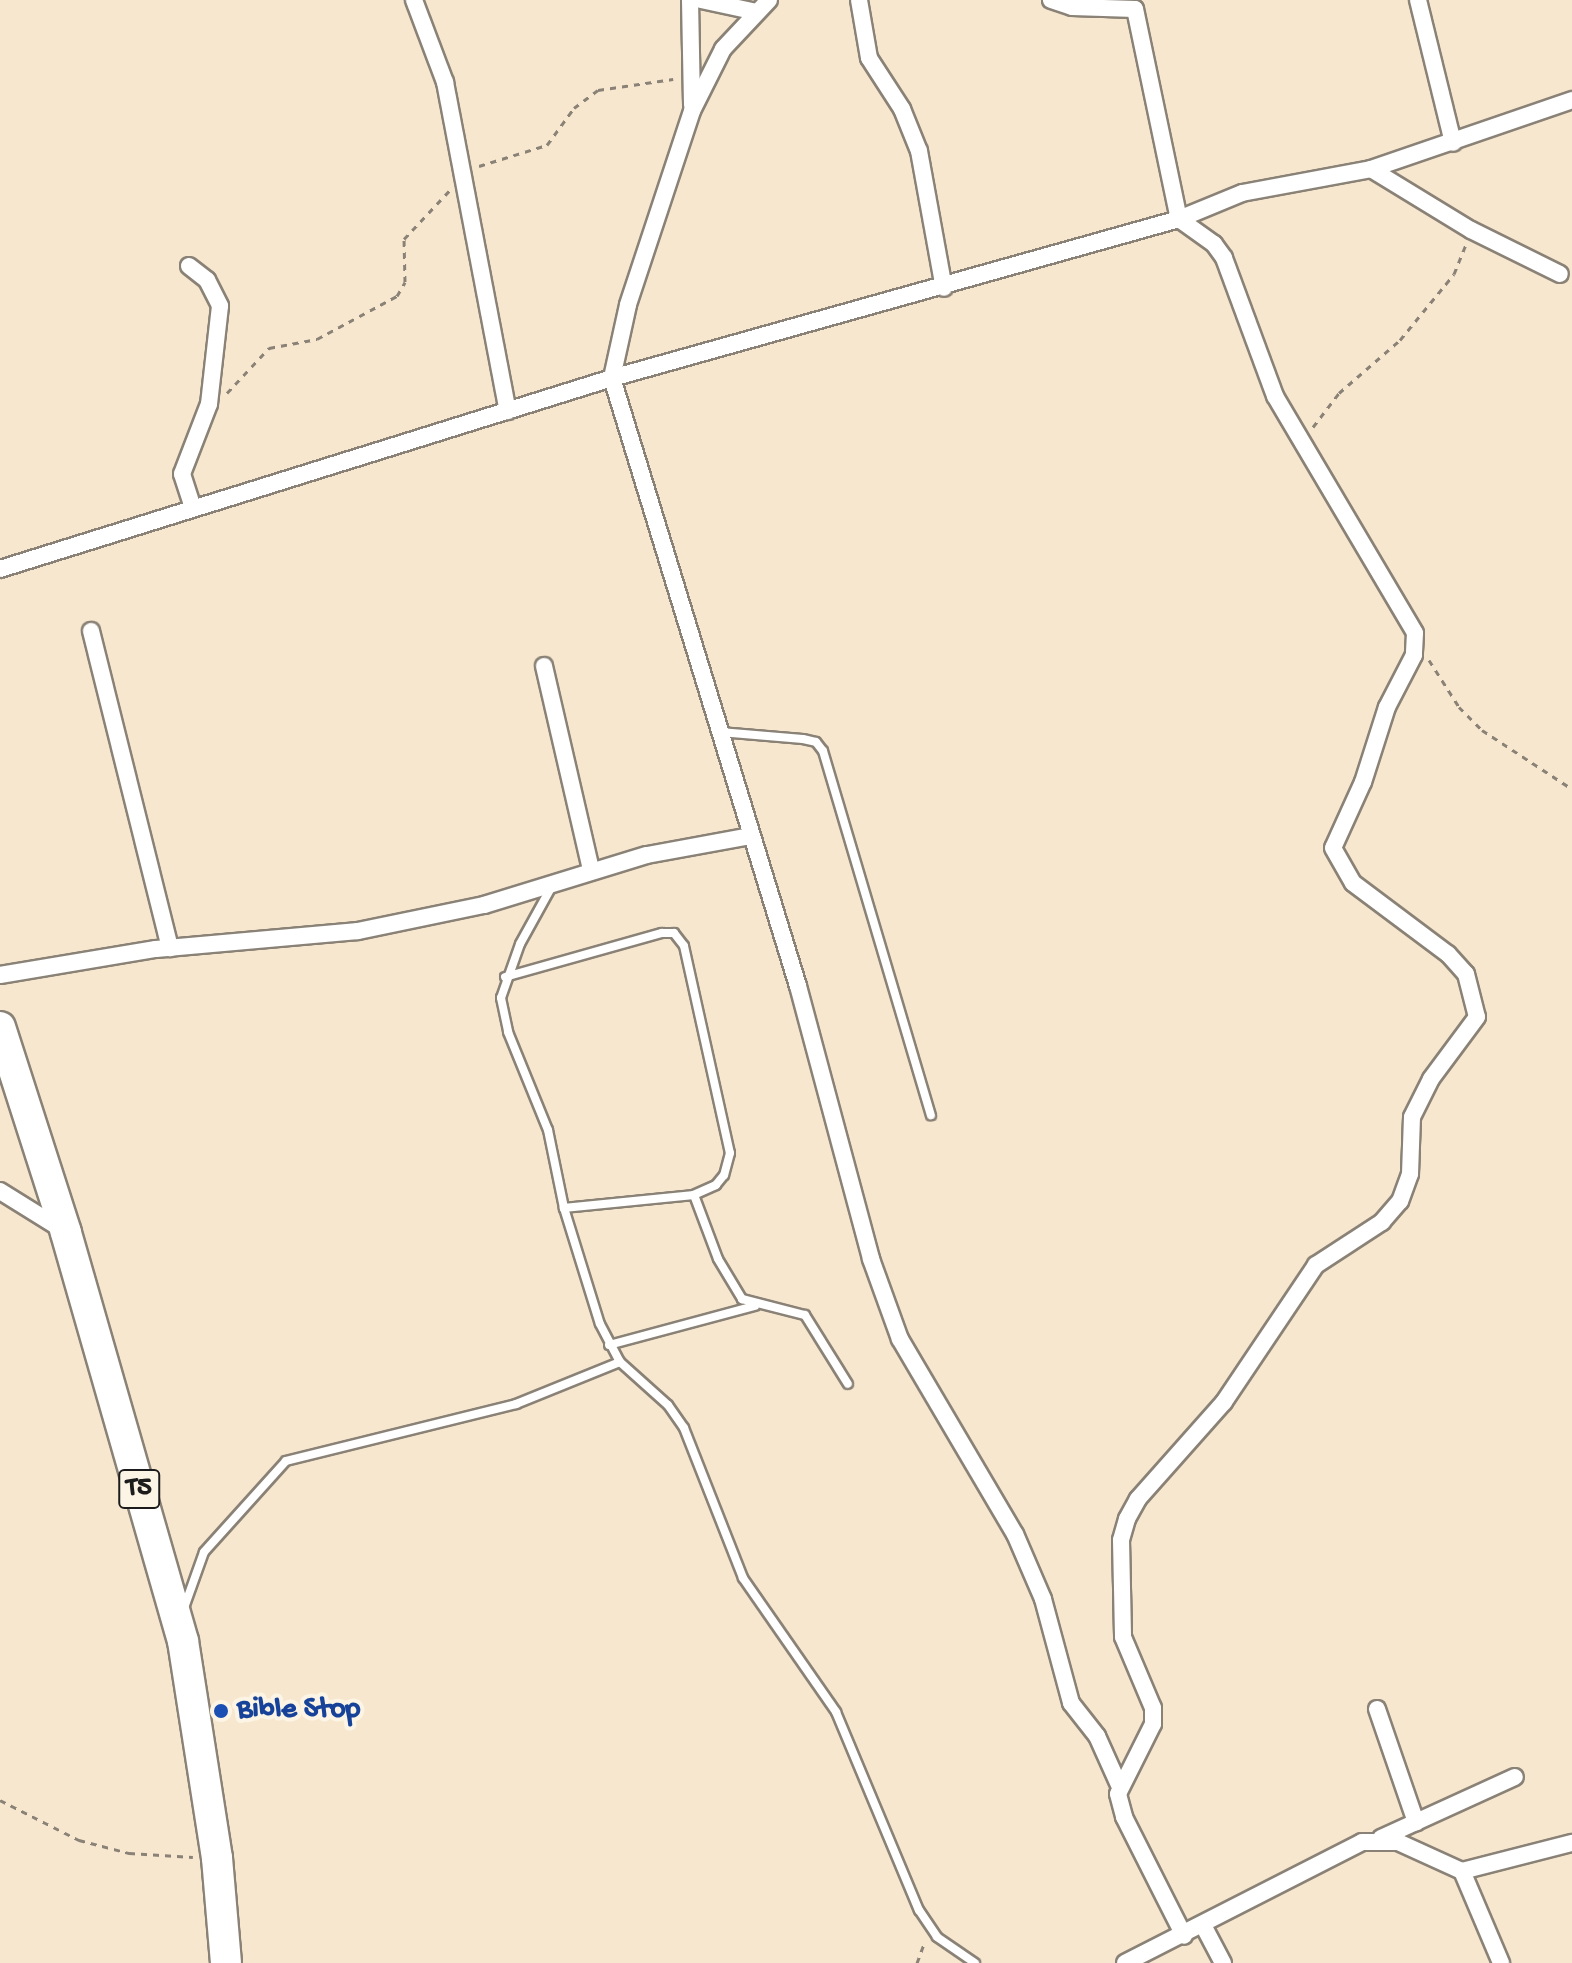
<!DOCTYPE html>
<html>
<head>
<meta charset="utf-8">
<style>
	body { margin:0 }
	#map { position:relative; width:1572px; height:1963px; overflow:hidden; background:#f7e7cf; font-family:"Gochi Hand",sans-serif }
	div>[style] { position:absolute }
	[style*='--x'] { left:calc(var(--x)*1px); top:calc(var(--y)*1px); width:calc(var(--w)*1px); rotate:calc(var(--a)*1deg) }
	.path>* { height:3px; margin-top:-1.5px; transform-origin:0; background:repeating-linear-gradient(90deg,#8a8276 0 6px,transparent 0 12px) }
	.roads { filter:drop-shadow(2px 0 #8a8276) drop-shadow(-2px 0 #8a8276) drop-shadow(0 2px #8a8276) drop-shadow(0 -2px #8a8276) }
	.lane>* { height:8px; margin:-4px; padding:0 4px; transform-origin:4px; border-radius:4px; background:#fff }
	.street>* { height:16px; margin:-8px; padding:0 8px; transform-origin:8px; border-radius:8px; background:#fff }
	.highway>* { height:30px; margin:-15px; padding:0 15px; transform-origin:15px; border-radius:15px; background:#fff }
	.dots>* { width:22px; height:22px; translate:-50% -50%; box-sizing:border-box; border:4px solid #fcf5e5; border-radius:50% }
	span { translate:-50% -50%; white-space:nowrap; text-align:center; line-height:1.15; -webkit-text-stroke:8px #fcf5e5; paint-order:stroke }
	.shield-label span { padding:2px 6px; background:#fcf5e5; border:2px solid; border-radius:6px; -webkit-text-stroke-width:0 }
	.shield-label { font-size:28px; color:#1c1c1c; font-weight:700 }
	.transit-label { font-size:30px; color:#164399; font-weight:700 }
	.left { translate:0 -50%; text-align:left }
</style>
</head>
<body>
<div id="map">
	<div class="path">
		<i style="--x:479;--y:166;--w:71;--a:-17.2"></i>
		<i style="--x:547;--y:145;--w:46;--a:-53.9"></i>
		<i style="--x:574;--y:108;--w:30;--a:-37"></i>
		<i style="--x:598;--y:90;--w:76;--a:-8.3"></i>
		<i style="--x:227;--y:393;--w:62;--a:-47"></i>
		<i style="--x:269;--y:348;--w:49;--a:-10.6"></i>
		<i style="--x:317;--y:339;--w:91;--a:-28.3"></i>
		<i style="--x:397;--y:296;--w:16;--a:-60"></i>
		<i style="--x:405;--y:282;--w:43;--a:-91.3"></i>
		<i style="--x:404;--y:239;--w:66;--a:-46.8"></i>
		<i style="--x:1313;--y:427;--w:43;--a:-52.6"></i>
		<i style="--x:1339;--y:393;--w:81;--a:-41"></i>
		<i style="--x:1400;--y:340;--w:85;--a:-50.7"></i>
		<i style="--x:1454;--y:274;--w:31;--a:-68"></i>
		<i style="--x:1429;--y:660;--w:56;--a:57.4"></i>
		<i style="--x:1459;--y:707;--w:33;--a:45"></i>
		<i style="--x:1482;--y:730;--w:108;--a:33.2"></i>
		<i style="--x:0;--y:1800;--w:89;--a:26.9"></i>
		<i style="--x:79;--y:1840;--w:52;--a:14.6"></i>
		<i style="--x:129;--y:1853;--w:64;--a:3.6"></i>
		<i style="--x:917;--y:1963;--w:20;--a:-70"></i>
	</div>
	<div class="roads">
		<div class="lane">
			<i style="--x:720;--y:732;--w:83;--a:4.8"></i>
			<i style="--x:803;--y:739;--w:13;--a:13"></i>
			<i style="--x:816;--y:742;--w:11;--a:52"></i>
			<i style="--x:823;--y:751;--w:380;--a:73.5"></i>
			<i style="--x:552;--y:886;--w:66;--a:118.9"></i>
			<i style="--x:520;--y:944;--w:57;--a:109.4"></i>
			<i style="--x:501;--y:998;--w:35;--a:78"></i>
			<i style="--x:508;--y:1032;--w:106;--a:67.8"></i>
			<i style="--x:548;--y:1130;--w:80;--a:78.4"></i>
			<i style="--x:564;--y:1208;--w:121;--a:72.8"></i>
			<i style="--x:600;--y:1324;--w:43;--a:62.2"></i>
			<i style="--x:620;--y:1362;--w:64;--a:41.9"></i>
			<i style="--x:668;--y:1405;--w:28;--a:55"></i>
			<i style="--x:684;--y:1428;--w:161;--a:68.5"></i>
			<i style="--x:743;--y:1578;--w:163;--a:55.2"></i>
			<i style="--x:836;--y:1712;--w:215;--a:67.3"></i>
			<i style="--x:919;--y:1910;--w:32;--a:56"></i>
			<i style="--x:937;--y:1937;--w:46;--a:34.4"></i>
			<i style="--x:505;--y:977;--w:163;--a:-15.7"></i>
			<i style="--x:662;--y:933;--w:12;--a:0"></i>
			<i style="--x:674;--y:933;--w:16;--a:52"></i>
			<i style="--x:684;--y:946;--w:212;--a:77.5"></i>
			<i style="--x:730;--y:1153;--w:23;--a:105"></i>
			<i style="--x:724;--y:1175;--w:13;--a:129"></i>
			<i style="--x:716;--y:1185;--w:24;--a:156"></i>
			<i style="--x:694;--y:1195;--w:131;--a:174.3"></i>
			<i style="--x:694;--y:1195;--w:68;--a:69.4"></i>
			<i style="--x:718;--y:1259;--w:47;--a:59"></i>
			<i style="--x:742;--y:1299;--w:65;--a:14.3"></i>
			<i style="--x:805;--y:1315;--w:81;--a:58.1"></i>
			<i style="--x:609;--y:1345;--w:151;--a:-15"></i>
			<i style="--x:184;--y:1608;--w:59;--a:-70.3"></i>
			<i style="--x:204;--y:1552;--w:122;--a:-48"></i>
			<i style="--x:286;--y:1461;--w:237;--a:-13.9"></i>
			<i style="--x:516;--y:1404;--w:112;--a:-22"></i>
		</div>
		<div class="street">
			<i style="--x:414;--y:0;--w:88;--a:69.3"></i>
			<i style="--x:445;--y:82;--w:335;--a:79.2"></i>
			<i style="--x:690;--y:0;--w:105;--a:88.9"></i>
			<i style="--x:701;--y:0;--w:57;--a:12.1"></i>
			<i style="--x:769;--y:0;--w:67;--a:133.2"></i>
			<i style="--x:723;--y:49;--w:69;--a:116.6"></i>
			<i style="--x:692;--y:111;--w:204;--a:108.3"></i>
			<i style="--x:628;--y:305;--w:75;--a:102.4"></i>
			<i style="--x:612;--y:378;--w:636;--a:72.99"></i>
			<i style="--x:798;--y:986;--w:283;--a:75"></i>
			<i style="--x:871;--y:1259;--w:85;--a:70.1"></i>
			<i style="--x:900;--y:1339;--w:226;--a:59.5"></i>
			<i style="--x:1015;--y:1534;--w:71;--a:66.7"></i>
			<i style="--x:1043;--y:1599;--w:108;--a:74.9"></i>
			<i style="--x:1071;--y:1703;--w:42;--a:51.8"></i>
			<i style="--x:1097;--y:1736;--w:54;--a:65.8"></i>
			<i style="--x:859;--y:0;--w:59;--a:80.2"></i>
			<i style="--x:869;--y:58;--w:61;--a:57.1"></i>
			<i style="--x:902;--y:109;--w:45;--a:68"></i>
			<i style="--x:919;--y:151;--w:139;--a:79.7"></i>
			<i style="--x:1051;--y:0;--w:22;--a:18"></i>
			<i style="--x:1072;--y:7;--w:63;--a:1.8"></i>
			<i style="--x:1135;--y:9;--w:215;--a:78.2"></i>
			<i style="--x:1179;--y:219;--w:43;--a:35.5"></i>
			<i style="--x:1214;--y:244;--w:17;--a:54"></i>
			<i style="--x:1224;--y:258;--w:147;--a:69.7"></i>
			<i style="--x:1275;--y:396;--w:275;--a:59.4"></i>
			<i style="--x:1415;--y:633;--w:22;--a:93"></i>
			<i style="--x:1414;--y:655;--w:59;--a:117.4"></i>
			<i style="--x:1387;--y:707;--w:79;--a:107.7"></i>
			<i style="--x:1363;--y:782;--w:72;--a:114.4"></i>
			<i style="--x:1333;--y:848;--w:40;--a:60.3"></i>
			<i style="--x:1353;--y:883;--w:119;--a:36.8"></i>
			<i style="--x:1448;--y:954;--w:27;--a:48"></i>
			<i style="--x:1466;--y:974;--w:44;--a:75.7"></i>
			<i style="--x:1477;--y:1017;--w:77;--a:126.6"></i>
			<i style="--x:1431;--y:1079;--w:42;--a:116.6"></i>
			<i style="--x:1412;--y:1117;--w:57;--a:92"></i>
			<i style="--x:1410;--y:1174;--w:29;--a:110"></i>
			<i style="--x:1400;--y:1201;--w:28;--a:131"></i>
			<i style="--x:1382;--y:1222;--w:79;--a:146.9"></i>
			<i style="--x:1316;--y:1265;--w:165;--a:123.9"></i>
			<i style="--x:1224;--y:1402;--w:130;--a:131.6"></i>
			<i style="--x:1138;--y:1499;--w:23;--a:119"></i>
			<i style="--x:1127;--y:1519;--w:22;--a:106"></i>
			<i style="--x:1121;--y:1540;--w:97;--a:88.8"></i>
			<i style="--x:1123;--y:1637;--w:77;--a:67.1"></i>
			<i style="--x:1153;--y:1708;--w:16;--a:90"></i>
			<i style="--x:1153;--y:1724;--w:78;--a:116.6"></i>
			<i style="--x:1118;--y:1794;--w:24;--a:75"></i>
			<i style="--x:1124;--y:1817;--w:133;--a:63.2"></i>
			<i style="--x:1418;--y:0;--w:147;--a:76.2"></i>
			<i style="--x:1371;--y:169;--w:117;--a:31.4"></i>
			<i style="--x:1471;--y:230;--w:99;--a:26.3"></i>
			<i style="--x:189;--y:266;--w:23;--a:38"></i>
			<i style="--x:207;--y:280;--w:29;--a:63"></i>
			<i style="--x:220;--y:306;--w:99;--a:96.4"></i>
			<i style="--x:209;--y:404;--w:75;--a:111.1"></i>
			<i style="--x:182;--y:474;--w:33;--a:72"></i>
			<i style="--x:0;--y:569;--w:641;--a:-17.33"></i>
			<i style="--x:612;--y:378;--w:589;--a:-15.66"></i>
			<i style="--x:1179;--y:219;--w:68;--a:-22.4"></i>
			<i style="--x:1242;--y:193;--w:131;--a:-10.5"></i>
			<i style="--x:1371;--y:169;--w:213;--a:-18.9"></i>
			<i style="--x:91;--y:631;--w:327;--a:76"></i>
			<i style="--x:544;--y:666;--w:208;--a:77"></i>
			<i style="--x:0;--y:975;--w:158;--a:-9.5"></i>
			<i style="--x:156;--y:949;--w:203;--a:-5.1"></i>
			<i style="--x:358;--y:931;--w:129;--a:-11.7"></i>
			<i style="--x:484;--y:905;--w:170;--a:-17.1"></i>
			<i style="--x:647;--y:855;--w:106;--a:-10.4"></i>
			<i style="--x:0;--y:1191;--w:72;--a:31.9"></i>
			<i style="--x:1377;--y:1709;--w:120;--a:71"></i>
			<i style="--x:1381;--y:1838;--w:147;--a:-24.5"></i>
			<i style="--x:1462;--y:1871;--w:100;--a:67"></i>
			<i style="--x:1204;--y:1927;--w:41;--a:62.2"></i>
			<i style="--x:1125;--y:1963;--w:266;--a:-27"></i>
			<i style="--x:1362;--y:1842;--w:36;--a:0"></i>
			<i style="--x:1398;--y:1842;--w:70;--a:24.4"></i>
			<i style="--x:1462;--y:1871;--w:114;--a:-14.3"></i>
		</div>
		<div class="highway">
			<i style="--x:0;--y:1027;--w:216;--a:72.2"></i>
			<i style="--x:66;--y:1233;--w:424;--a:74"></i>
			<i style="--x:183;--y:1641;--w:220;--a:81.1"></i>
			<i style="--x:217;--y:1858;--w:105;--a:85.1"></i>
		</div>
	</div>
	<div class="dots">
		<i style="left:221px;top:1711px;background:#1a4fb4"></i>
	</div>
	<div class="shield-label">
		<span style="left:139px;top:1489px">T5</span>
	</div>
	<div class="transit-label">
		<span class="left" style="left:237px;top:1711px">Bible Stop</span>
	</div>
</div>
</body>
</html>
